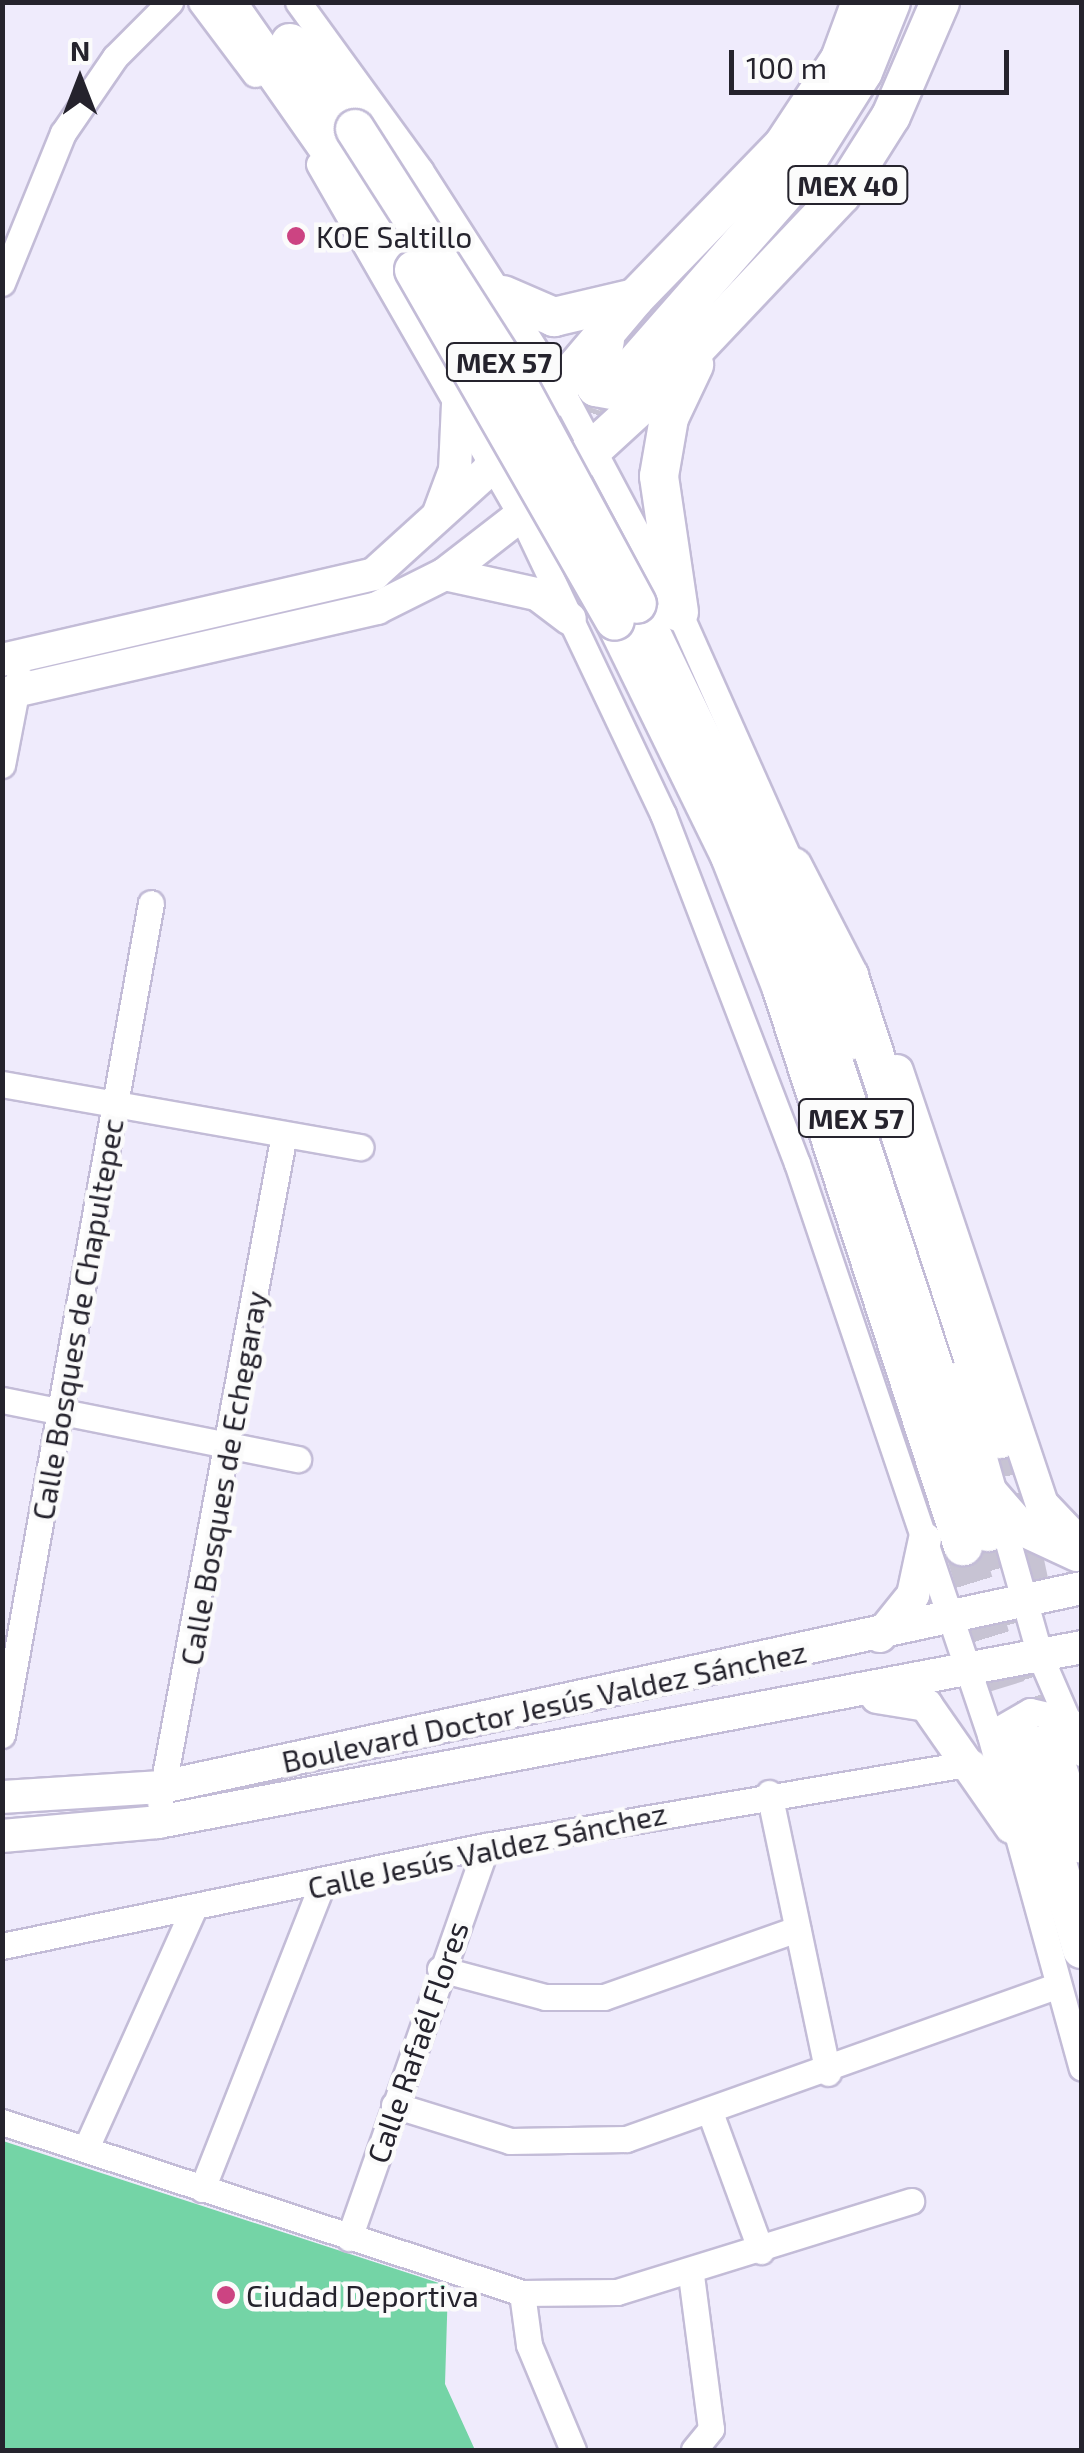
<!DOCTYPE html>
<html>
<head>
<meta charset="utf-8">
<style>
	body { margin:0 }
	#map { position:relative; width:1084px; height:2453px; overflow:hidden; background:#efebfc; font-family:"Exo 2",sans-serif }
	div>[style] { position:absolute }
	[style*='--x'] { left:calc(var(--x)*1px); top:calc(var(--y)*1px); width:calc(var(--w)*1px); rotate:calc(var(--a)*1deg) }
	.green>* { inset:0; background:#74d4a6 }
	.highway-tunnel>* { height:38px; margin-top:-19px; transform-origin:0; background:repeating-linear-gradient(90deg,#c7c3d3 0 38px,transparent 0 57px) }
	.roads { filter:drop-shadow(2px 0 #c3bcd7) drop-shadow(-2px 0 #c3bcd7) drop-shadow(0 2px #c3bcd7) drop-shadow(0 -2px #c3bcd7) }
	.minor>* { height:25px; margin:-12.5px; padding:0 12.5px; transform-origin:12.5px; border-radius:12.5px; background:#fff }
	.major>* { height:32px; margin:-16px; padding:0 16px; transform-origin:16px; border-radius:16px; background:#fff }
	.highway>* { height:38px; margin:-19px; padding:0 19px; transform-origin:19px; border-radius:19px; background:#fff }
	.bridges { filter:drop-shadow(2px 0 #c3bcd7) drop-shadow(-2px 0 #c3bcd7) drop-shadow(0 2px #c3bcd7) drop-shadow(0 -2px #c3bcd7) }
	.highway-bridge>* { height:38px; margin:-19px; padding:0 19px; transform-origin:19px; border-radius:19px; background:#fff }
	.dots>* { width:28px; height:28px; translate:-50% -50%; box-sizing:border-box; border:5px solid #fbfbfb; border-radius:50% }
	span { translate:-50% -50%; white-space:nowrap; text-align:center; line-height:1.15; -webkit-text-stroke:9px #fbfbfb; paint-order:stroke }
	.shield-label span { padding:2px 8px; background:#fbfbfb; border:2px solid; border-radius:8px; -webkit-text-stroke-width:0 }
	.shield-label { font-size:28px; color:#25232d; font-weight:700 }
	.poi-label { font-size:30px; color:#25232d }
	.left { translate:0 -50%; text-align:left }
	.street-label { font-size:30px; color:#25232d }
	.frame { position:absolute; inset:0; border:5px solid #25232d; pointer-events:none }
	.north { position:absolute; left:30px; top:30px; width:100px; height:100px; -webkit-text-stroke:8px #fbfbfb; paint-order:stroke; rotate:0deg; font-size:28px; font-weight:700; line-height:40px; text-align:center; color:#25232d }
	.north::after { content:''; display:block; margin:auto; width:35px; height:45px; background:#25232d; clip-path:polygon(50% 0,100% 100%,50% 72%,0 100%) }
	.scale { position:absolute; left:729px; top:50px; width:280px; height:45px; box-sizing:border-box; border:5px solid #25232d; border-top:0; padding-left:12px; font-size:30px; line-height:35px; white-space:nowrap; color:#25232d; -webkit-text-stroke:8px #fbfbfb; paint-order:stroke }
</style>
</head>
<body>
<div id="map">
	<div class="green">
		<i style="clip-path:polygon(3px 2141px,448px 2286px,445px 2384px,475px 2450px,3px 2450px)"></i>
	</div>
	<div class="highway-tunnel">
		<i style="--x:579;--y:469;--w:62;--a:-71.3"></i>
		<i style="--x:599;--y:410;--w:45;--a:-53.1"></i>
		<i style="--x:999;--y:1439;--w:173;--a:78"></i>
		<i style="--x:988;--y:1532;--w:201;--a:74.1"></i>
		<i style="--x:963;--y:1546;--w:147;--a:73"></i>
	</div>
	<div class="roads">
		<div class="minor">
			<i style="--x:201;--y:2;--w:90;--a:53.1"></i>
			<i style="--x:298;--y:2;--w:208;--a:54"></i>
			<i style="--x:420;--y:170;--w:259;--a:57.3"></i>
			<i style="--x:560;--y:388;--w:254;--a:62"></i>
			<i style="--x:679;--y:612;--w:292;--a:66"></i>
			<i style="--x:319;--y:164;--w:405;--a:60.1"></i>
			<i style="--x:521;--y:515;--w:331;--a:64.6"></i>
			<i style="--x:663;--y:814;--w:374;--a:69"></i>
			<i style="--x:797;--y:1163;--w:604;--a:71.35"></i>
			<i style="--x:990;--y:1735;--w:345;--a:74.6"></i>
			<i style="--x:2;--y:283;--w:162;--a:-67.9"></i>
			<i style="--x:63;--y:133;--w:92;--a:-55.6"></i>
			<i style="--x:115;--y:57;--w:78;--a:-45"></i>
			<i style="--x:2;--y:765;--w:90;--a:-79.1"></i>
			<i style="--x:821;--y:950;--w:101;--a:72.1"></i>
			<i style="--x:2;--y:1084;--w:364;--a:10"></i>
			<i style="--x:960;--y:1373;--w:294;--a:74.2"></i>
			<i style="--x:1040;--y:1656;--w:106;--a:66.6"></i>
			<i style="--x:2;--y:1400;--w:302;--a:11.3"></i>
			<i style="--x:997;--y:1730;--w:38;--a:-30"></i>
			<i style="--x:1030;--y:1711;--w:40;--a:13"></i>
			<i style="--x:2;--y:1735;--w:845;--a:-79.85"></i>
			<i style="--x:769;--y:1793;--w:286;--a:78.1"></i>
			<i style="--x:160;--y:1802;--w:679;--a:-79.48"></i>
			<i style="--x:2;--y:1946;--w:494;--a:-11.7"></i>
			<i style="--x:486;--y:1846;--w:494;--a:-9.7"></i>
			<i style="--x:440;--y:1969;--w:109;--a:14.9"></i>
			<i style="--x:545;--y:1997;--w:59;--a:0"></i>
			<i style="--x:604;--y:1997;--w:205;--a:-19.4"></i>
			<i style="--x:394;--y:2105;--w:121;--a:17.2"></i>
			<i style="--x:510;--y:2141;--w:116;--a:-1"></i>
			<i style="--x:626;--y:2139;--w:455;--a:-19.6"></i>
			<i style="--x:711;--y:2115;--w:145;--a:69.8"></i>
			<i style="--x:2;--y:2122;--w:547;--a:18.2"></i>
			<i style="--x:522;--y:2293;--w:95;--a:-0.6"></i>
			<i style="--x:617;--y:2292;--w:308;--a:-17.2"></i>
			<i style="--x:86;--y:2148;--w:263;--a:-65.8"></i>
			<i style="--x:202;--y:2189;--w:325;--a:-68.5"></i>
			<i style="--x:349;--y:2238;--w:415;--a:-70.7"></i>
			<i style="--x:691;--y:2275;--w:155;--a:82.6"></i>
			<i style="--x:711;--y:2429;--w:27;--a:129"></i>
			<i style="--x:522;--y:2293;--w:52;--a:82.3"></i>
			<i style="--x:529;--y:2345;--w:114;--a:67.3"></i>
		</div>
		<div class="major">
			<i style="--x:439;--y:513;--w:46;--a:-69.6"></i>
			<i style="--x:455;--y:470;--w:65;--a:-87.4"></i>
			<i style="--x:445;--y:574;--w:94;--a:12.3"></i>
			<i style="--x:537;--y:594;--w:41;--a:37.1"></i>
			<i style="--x:2;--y:660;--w:382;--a:-13"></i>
			<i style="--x:374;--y:574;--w:161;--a:-42.2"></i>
			<i style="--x:2;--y:694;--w:385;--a:-12.9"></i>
			<i style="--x:377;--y:608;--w:76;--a:-26.6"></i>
			<i style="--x:445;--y:574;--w:96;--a:-37.8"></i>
			<i style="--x:897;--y:1071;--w:457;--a:71.5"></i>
			<i style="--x:1042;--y:1504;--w:58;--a:46.4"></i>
			<i style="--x:992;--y:1493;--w:50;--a:49"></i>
			<i style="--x:1025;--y:1531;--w:57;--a:24.8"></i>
			<i style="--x:880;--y:1636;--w:53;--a:-51.2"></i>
			<i style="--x:913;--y:1595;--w:57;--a:-77.9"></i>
			<i style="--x:877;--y:1697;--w:50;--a:9.3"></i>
			<i style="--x:926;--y:1705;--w:149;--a:55.1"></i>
			<i style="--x:2;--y:1797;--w:160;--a:-3.6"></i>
			<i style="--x:162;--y:1787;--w:941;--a:-12.21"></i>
			<i style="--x:2;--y:1836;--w:157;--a:-5.1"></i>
			<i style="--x:158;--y:1822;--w:940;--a:-10.72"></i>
		</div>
		<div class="highway">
			<i style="--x:226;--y:2;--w:327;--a:55"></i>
			<i style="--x:290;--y:43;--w:108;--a:52.9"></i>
			<i style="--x:503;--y:295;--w:56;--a:23.3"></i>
			<i style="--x:554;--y:317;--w:83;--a:-13.2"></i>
			<i style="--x:605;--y:340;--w:48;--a:100.8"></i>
			<i style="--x:596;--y:387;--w:55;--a:10.5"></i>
			<i style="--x:626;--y:374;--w:252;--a:-48.7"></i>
			<i style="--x:792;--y:185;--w:133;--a:-57.9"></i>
			<i style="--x:863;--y:72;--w:75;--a:-68.2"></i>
			<i style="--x:493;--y:466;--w:220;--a:-49.8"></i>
			<i style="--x:635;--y:298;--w:214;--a:-45.9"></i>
			<i style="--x:784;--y:144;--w:102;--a:-56.6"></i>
			<i style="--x:840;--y:59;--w:61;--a:-69.8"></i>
			<i style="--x:521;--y:515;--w:175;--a:-42.5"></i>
			<i style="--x:650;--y:397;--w:278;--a:-46.6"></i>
			<i style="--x:841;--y:195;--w:93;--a:-57.7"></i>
			<i style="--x:891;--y:116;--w:124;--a:-66.7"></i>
			<i style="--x:637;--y:604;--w:334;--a:64.3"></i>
			<i style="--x:782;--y:905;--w:660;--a:71.81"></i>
			<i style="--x:679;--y:612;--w:137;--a:-98.4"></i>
			<i style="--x:659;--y:476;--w:59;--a:-80.2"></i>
			<i style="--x:669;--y:418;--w:59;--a:-64.7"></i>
			<i style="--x:615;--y:621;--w:262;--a:63.9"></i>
			<i style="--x:730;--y:856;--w:143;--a:68.6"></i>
			<i style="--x:782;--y:989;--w:586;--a:72"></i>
			<i style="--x:793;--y:867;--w:123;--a:62.8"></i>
			<i style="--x:849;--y:976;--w:487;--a:72"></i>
			<i style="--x:1019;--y:1730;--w:228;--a:74"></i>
			<i style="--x:1049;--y:1742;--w:107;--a:72.1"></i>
		</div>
	</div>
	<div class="bridges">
		<div class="highway-bridge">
			<i style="--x:355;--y:129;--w:300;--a:57.4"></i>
			<i style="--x:517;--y:382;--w:252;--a:61.6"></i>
			<i style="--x:414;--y:270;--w:404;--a:60.2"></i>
		</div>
	</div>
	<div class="dots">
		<i style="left:296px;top:236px;background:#cc4482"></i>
		<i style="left:226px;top:2295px;background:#cc4482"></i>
	</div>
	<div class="shield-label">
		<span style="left:848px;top:185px">MEX 40</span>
		<span style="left:504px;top:362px">MEX 57</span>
		<span style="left:856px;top:1118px">MEX 57</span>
	</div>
	<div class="poi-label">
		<span class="left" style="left:316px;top:236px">KOE Saltillo</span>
		<span class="left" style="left:246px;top:2295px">Ciudad Deportiva</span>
	</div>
	<div class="street-label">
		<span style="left:77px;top:1319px;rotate:-80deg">Calle Bosques de Chapultepec</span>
		<span style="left:223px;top:1478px;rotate:-80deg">Calle Bosques de Echegaray</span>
		<span style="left:544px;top:1706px;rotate:-12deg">Boulevard Doctor Jesús Valdez Sánchez</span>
		<span style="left:487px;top:1850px;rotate:-12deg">Calle Jesús Valdez Sánchez</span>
		<span style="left:417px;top:2042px;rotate:-71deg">Calle Rafaél Flores</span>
	</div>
	<div class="frame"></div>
	<div class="north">N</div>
	<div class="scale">100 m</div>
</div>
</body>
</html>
